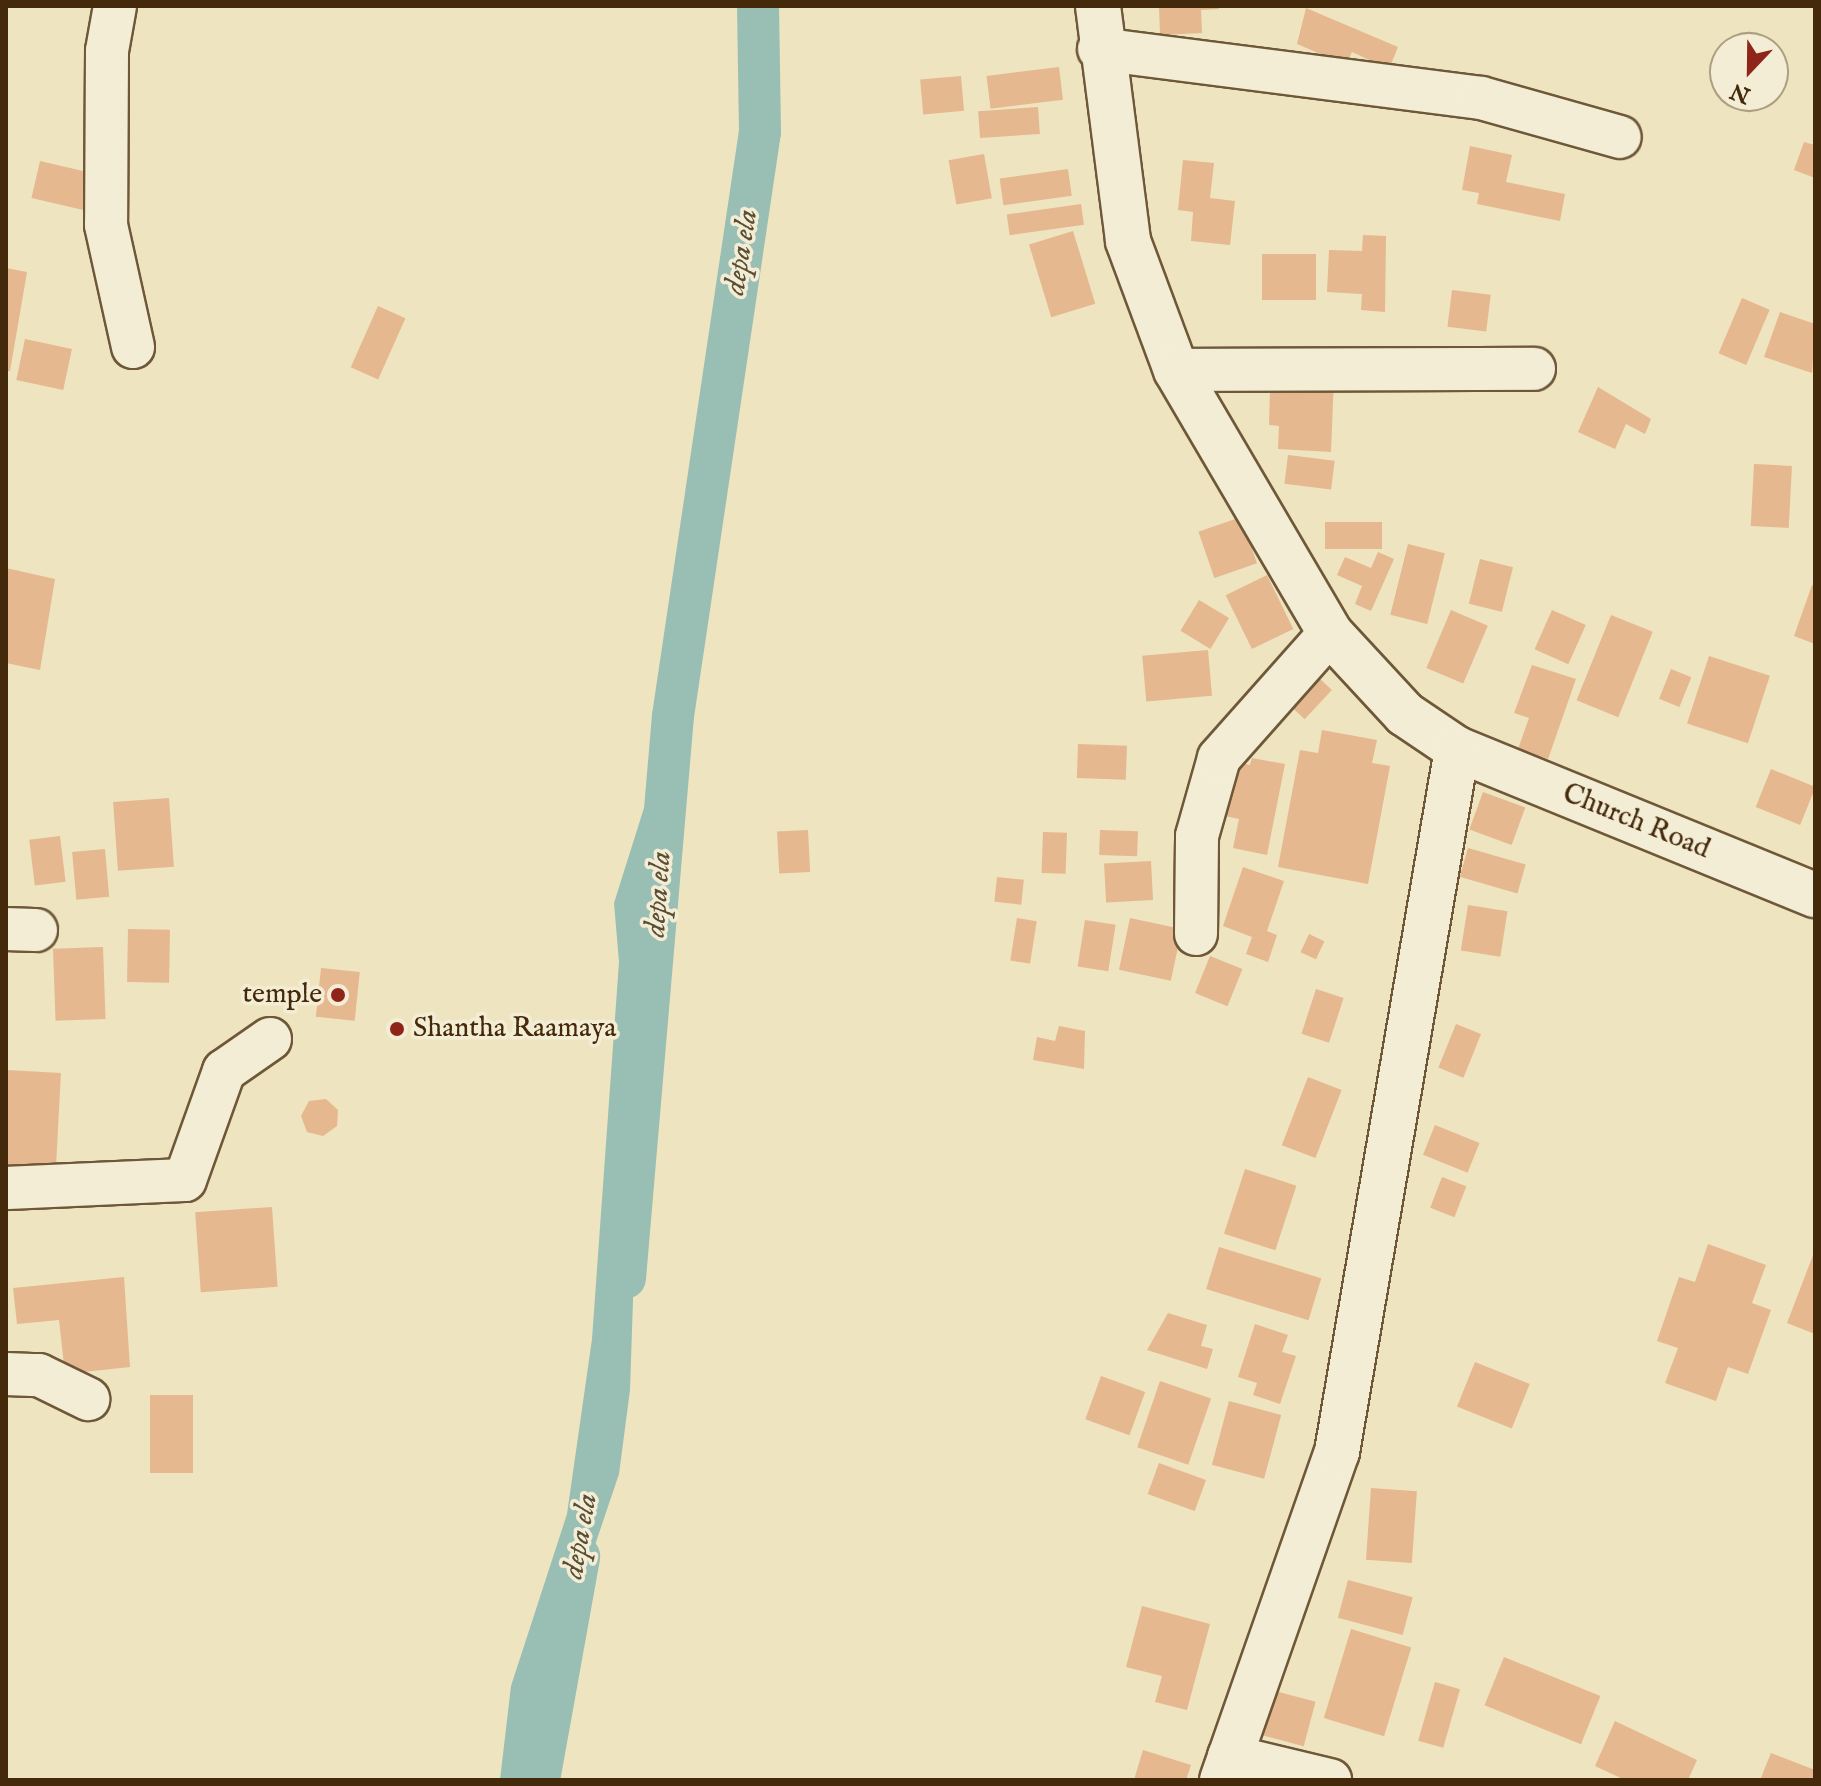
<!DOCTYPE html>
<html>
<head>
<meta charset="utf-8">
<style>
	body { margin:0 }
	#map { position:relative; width:1821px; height:1786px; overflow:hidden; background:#eee4c0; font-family:"IM FELL English",serif }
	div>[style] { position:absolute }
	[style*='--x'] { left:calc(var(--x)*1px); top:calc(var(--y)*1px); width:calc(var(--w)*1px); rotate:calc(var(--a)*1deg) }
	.water>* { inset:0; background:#99beb4 }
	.canal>* { height:42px; margin:-21px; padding:0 21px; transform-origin:21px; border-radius:21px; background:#99beb4 }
	.building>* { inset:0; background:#e5b88f; transform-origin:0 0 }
	.roads { filter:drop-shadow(2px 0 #6e5838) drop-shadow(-2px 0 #6e5838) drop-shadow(0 2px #6e5838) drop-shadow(0 -2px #6e5838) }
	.street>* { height:42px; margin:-21px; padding:0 21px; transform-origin:21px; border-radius:21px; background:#f4edd6 }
	.secondary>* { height:44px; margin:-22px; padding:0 22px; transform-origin:22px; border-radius:22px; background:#f4edd6 }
	.dots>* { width:22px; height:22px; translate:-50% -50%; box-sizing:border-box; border:4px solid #f4edd6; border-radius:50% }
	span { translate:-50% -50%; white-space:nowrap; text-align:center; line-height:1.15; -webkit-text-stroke:7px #f4edd6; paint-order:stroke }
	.street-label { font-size:28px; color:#44290a }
	.poi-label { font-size:28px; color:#44290a }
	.right { translate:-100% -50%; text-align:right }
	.left { translate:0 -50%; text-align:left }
	.water-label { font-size:30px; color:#594e34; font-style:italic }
	.frame { position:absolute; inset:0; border:8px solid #44290a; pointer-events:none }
	.north { position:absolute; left:1709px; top:32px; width:80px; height:80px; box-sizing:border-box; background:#f4edd6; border:2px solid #ae9f84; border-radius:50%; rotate:202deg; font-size:22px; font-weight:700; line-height:32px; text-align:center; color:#44290a }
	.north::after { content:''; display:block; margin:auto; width:28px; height:36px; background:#8f2418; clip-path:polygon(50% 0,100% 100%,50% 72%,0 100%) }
</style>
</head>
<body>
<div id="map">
	<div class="water">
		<i style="clip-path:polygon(673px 716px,646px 911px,630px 1390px,619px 1474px,544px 1696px,532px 1780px,500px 1780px,511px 1686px,567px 1514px,592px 1339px,619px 962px,614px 903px)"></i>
	</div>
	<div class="canal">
		<i style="--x:625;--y:1278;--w:564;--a:-85.12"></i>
		<i style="--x:673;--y:716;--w:590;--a:-81.53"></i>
		<i style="--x:760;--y:132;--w:126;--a:-90.9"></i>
		<i style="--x:539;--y:1780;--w:227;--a:-79.8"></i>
	</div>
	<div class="building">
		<i style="clip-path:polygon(1159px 6px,1219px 6px,1219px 9px,1201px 10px,1202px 33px,1160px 35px)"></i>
		<i style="clip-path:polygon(1306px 8px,1398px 47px,1389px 69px,1352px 52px,1346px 65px,1297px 44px)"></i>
		<i style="left:1059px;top:67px;width:33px;height:73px;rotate:83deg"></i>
		<i style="left:961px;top:76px;width:35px;height:41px;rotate:85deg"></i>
		<i style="left:1038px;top:107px;width:27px;height:60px;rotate:86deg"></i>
		<i style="clip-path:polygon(1804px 142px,1815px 145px,1815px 178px,1794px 170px)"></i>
		<i style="clip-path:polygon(1470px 146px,1512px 155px,1506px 182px,1565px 194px,1560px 221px,1477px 204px,1479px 193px,1462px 190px)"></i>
		<i style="left:984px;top:154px;width:45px;height:36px;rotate:80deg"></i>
		<i style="clip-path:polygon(1183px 160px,1214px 163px,1210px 198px,1235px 201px,1230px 245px,1191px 241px,1193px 212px,1178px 210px)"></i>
		<i style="left:40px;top:161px;width:61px;height:38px;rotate:13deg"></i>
		<i style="left:1068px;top:169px;width:27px;height:69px;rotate:82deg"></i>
		<i style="left:1081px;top:204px;width:21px;height:75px;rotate:82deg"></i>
		<i style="left:1073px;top:231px;width:76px;height:46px;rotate:73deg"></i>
		<i style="clip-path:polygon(1363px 235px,1386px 236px,1385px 312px,1361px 310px,1362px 294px,1327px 292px,1329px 250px,1362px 251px)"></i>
		<i style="left:1262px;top:254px;width:54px;height:46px"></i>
		<i style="clip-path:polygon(6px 268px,27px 272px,10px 371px,6px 371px)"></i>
		<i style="left:1452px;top:290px;width:39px;height:37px;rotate:7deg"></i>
		<i style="left:1742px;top:298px;width:30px;height:60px;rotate:23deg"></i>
		<i style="left:378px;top:306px;width:30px;height:67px;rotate:24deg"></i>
		<i style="clip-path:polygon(1780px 312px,1815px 324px,1812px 373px,1764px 357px)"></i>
		<i style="left:25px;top:339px;width:48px;height:42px;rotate:12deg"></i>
		<i style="clip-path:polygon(1334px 377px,1331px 452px,1278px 449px,1279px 426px,1269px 425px,1270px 389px)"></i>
		<i style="clip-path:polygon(1598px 387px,1651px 419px,1645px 434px,1626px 424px,1615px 449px,1578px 432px)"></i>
		<i style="left:1288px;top:455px;width:47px;height:29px;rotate:7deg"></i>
		<i style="left:1754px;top:464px;width:38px;height:62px;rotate:3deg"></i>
		<i style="left:1241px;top:517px;width:49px;height:45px;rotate:71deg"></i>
		<i style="left:1325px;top:522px;width:57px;height:27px"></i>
		<i style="left:1408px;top:544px;width:38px;height:73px;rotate:14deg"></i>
		<i style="clip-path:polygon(1378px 552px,1394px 559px,1371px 611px,1355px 604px,1362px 586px,1337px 575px,1345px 557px,1371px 568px)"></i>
		<i style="left:1480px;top:559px;width:34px;height:46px;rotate:14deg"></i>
		<i style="clip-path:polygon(6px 568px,55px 579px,40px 670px,6px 663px)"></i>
		<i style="left:1267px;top:575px;width:60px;height:46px;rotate:64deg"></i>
		<i style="clip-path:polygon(1812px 585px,1815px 586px,1815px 644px,1794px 636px)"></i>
		<i style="left:1199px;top:600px;width:35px;height:36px;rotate:31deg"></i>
		<i style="left:1451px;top:610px;width:40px;height:63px;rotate:23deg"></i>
		<i style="left:1552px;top:610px;width:37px;height:43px;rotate:24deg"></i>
		<i style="left:1611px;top:615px;width:45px;height:92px;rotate:22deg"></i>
		<i style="left:1208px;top:650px;width:46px;height:66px;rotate:85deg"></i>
		<i style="left:1709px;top:656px;width:64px;height:71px;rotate:18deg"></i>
		<i style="clip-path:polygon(1532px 665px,1576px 679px,1548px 759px,1518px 749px,1529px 718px,1514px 713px)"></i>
		<i style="left:1671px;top:669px;width:22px;height:32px;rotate:22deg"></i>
		<i style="left:1318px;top:677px;width:19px;height:40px;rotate:43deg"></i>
		<i style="clip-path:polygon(1322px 730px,1377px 740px,1372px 763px,1390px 766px,1368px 884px,1278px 867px,1300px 750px,1318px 753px)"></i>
		<i style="left:1078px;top:744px;width:49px;height:34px;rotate:2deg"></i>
		<i style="clip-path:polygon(1252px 758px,1285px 764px,1267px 855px,1233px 848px,1239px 819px,1225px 816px,1236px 762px,1250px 765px)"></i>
		<i style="left:1771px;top:769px;width:48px;height:41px;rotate:22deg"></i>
		<i style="left:1483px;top:792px;width:45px;height:40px;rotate:20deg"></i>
		<i style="left:169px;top:798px;width:69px;height:56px;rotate:86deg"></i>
		<i style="left:808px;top:830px;width:42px;height:31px;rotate:87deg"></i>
		<i style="left:1100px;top:830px;width:38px;height:25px;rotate:2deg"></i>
		<i style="left:1043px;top:832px;width:24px;height:41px;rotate:2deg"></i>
		<i style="left:60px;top:836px;width:46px;height:31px;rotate:83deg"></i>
		<i style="left:1468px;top:848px;width:60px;height:30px;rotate:16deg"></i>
		<i style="left:105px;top:849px;width:48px;height:33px;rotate:85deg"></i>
		<i style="left:1151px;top:861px;width:39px;height:47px;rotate:87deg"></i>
		<i style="clip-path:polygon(1243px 867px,1284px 881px,1267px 931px,1277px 935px,1268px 962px,1246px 954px,1252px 937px,1223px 926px)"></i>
		<i style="left:997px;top:877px;width:27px;height:25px;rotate:6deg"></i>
		<i style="left:1468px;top:905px;width:40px;height:46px;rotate:9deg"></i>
		<i style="left:1017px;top:918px;width:20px;height:43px;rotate:9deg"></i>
		<i style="left:1130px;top:918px;width:53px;height:53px;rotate:12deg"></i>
		<i style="left:1085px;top:920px;width:31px;height:47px;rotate:9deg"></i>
		<i style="left:128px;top:929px;width:42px;height:53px;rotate:1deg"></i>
		<i style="left:1309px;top:934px;width:17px;height:20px;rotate:25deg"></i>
		<i style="left:103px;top:947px;width:72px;height:50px;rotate:88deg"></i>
		<i style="left:1210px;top:956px;width:35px;height:40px;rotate:22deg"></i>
		<i style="left:321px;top:968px;width:39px;height:49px;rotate:6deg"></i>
		<i style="left:1316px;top:989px;width:29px;height:47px;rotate:18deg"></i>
		<i style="left:1456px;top:1024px;width:27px;height:47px;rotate:22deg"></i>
		<i style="clip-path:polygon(1059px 1026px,1085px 1031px,1084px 1069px,1033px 1060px,1037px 1037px,1055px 1041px)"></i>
		<i style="left:6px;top:1070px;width:55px;height:96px;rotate:3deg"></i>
		<i style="left:1308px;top:1077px;width:36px;height:73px;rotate:21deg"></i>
		<i style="clip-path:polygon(326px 1099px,338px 1110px,337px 1126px,323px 1136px,307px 1132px,301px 1116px,309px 1101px)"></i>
		<i style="left:1435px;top:1125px;width:48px;height:32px;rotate:22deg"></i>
		<i style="left:1245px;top:1169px;width:54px;height:68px;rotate:18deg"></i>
		<i style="left:1442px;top:1177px;width:26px;height:33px;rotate:21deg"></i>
		<i style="left:272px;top:1207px;width:80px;height:77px;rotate:86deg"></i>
		<i style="clip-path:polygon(1708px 1244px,1766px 1265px,1752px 1303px,1771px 1310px,1748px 1374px,1728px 1367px,1716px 1401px,1665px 1383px,1678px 1348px,1657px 1341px,1679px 1277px,1695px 1282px)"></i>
		<i style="left:1219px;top:1247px;width:107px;height:44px;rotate:17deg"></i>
		<i style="clip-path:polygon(1815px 1250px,1815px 1334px,1787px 1323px)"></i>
		<i style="clip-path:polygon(124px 1277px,130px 1367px,65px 1374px,59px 1320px,17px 1324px,13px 1288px)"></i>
		<i style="clip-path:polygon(1168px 1313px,1207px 1325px,1201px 1346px,1213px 1349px,1207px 1369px,1147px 1350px)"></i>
		<i style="clip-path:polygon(1255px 1324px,1288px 1335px,1282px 1352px,1296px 1356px,1280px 1404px,1253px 1395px,1257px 1383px,1238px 1377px)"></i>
		<i style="left:1475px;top:1362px;width:59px;height:48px;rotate:22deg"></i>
		<i style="left:1101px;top:1376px;width:47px;height:46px;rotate:20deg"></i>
		<i style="left:1160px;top:1381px;width:54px;height:70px;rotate:19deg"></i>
		<i style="left:150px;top:1395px;width:43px;height:78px"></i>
		<i style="left:1229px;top:1401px;width:54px;height:66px;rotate:15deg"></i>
		<i style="left:1159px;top:1463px;width:50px;height:33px;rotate:20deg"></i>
		<i style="left:1371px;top:1488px;width:46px;height:72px;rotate:4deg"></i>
		<i style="left:1348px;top:1580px;width:67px;height:39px;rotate:15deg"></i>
		<i style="clip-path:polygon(1142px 1606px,1210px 1624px,1187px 1710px,1155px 1702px,1162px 1676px,1126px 1667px)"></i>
		<i style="left:1351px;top:1629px;width:63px;height:93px;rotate:17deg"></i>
		<i style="left:1504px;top:1657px;width:104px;height:52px;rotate:22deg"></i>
		<i style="left:1435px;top:1682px;width:26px;height:61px;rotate:16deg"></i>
		<i style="left:1275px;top:1691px;width:42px;height:46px;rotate:15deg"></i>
		<i style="clip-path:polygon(1615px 1721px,1697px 1760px,1688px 1780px,1625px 1780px,1595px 1766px)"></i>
		<i style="clip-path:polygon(1143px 1750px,1191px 1765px,1186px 1780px,1134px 1780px)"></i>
		<i style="clip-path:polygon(1771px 1753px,1815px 1770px,1815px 1780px,1760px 1780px)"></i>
	</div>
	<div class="roads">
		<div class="street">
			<i style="--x:115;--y:6;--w:46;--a:100.1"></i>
			<i style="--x:107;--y:51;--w:174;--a:90.3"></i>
			<i style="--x:106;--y:225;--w:125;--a:77.5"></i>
			<i style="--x:1099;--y:49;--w:385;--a:7.3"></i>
			<i style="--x:1481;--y:98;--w:144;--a:15.7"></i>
			<i style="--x:1176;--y:370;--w:358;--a:-0.2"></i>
			<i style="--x:6;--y:929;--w:30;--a:2"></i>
			<i style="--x:1196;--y:934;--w:98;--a:-89.4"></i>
			<i style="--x:1197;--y:836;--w:81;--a:-74.2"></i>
			<i style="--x:1219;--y:758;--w:167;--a:-48.4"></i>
			<i style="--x:6;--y:1188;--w:179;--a:-2.6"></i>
			<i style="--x:185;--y:1180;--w:116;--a:-70.3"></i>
			<i style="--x:224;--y:1071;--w:56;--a:-34.8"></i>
			<i style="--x:6;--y:1374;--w:33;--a:2"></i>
			<i style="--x:39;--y:1375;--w:55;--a:26.1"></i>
			<i style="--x:1229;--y:1756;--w:104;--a:13.4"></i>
		</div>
		<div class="secondary">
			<i style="--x:1098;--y:6;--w:237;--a:82.7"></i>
			<i style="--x:1128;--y:241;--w:138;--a:69.6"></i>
			<i style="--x:1176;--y:370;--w:305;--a:59.6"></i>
			<i style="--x:1330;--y:633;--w:110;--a:47.2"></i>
			<i style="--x:1405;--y:714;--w:63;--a:33.9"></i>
			<i style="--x:1457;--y:749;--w:387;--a:22.2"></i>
			<i style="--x:1222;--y:1780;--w:348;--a:-70.7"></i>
			<i style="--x:1337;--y:1452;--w:713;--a:-80.31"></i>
		</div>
	</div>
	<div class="dots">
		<i style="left:338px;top:995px;background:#8f2418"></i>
		<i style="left:397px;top:1029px;background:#8f2418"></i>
	</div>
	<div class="street-label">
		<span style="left:1636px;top:822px;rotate:22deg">Church Road</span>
	</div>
	<div class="poi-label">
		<span class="right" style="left:322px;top:995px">temple</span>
		<span class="left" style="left:413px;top:1029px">Shantha Raamaya</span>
	</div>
	<div class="water-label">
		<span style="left:742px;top:252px;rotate:-81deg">depa ela</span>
		<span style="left:659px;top:894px;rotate:-86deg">depa ela</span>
		<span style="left:581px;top:1536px;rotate:-80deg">depa ela</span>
	</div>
	<div class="frame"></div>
	<div class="north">N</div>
</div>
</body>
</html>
